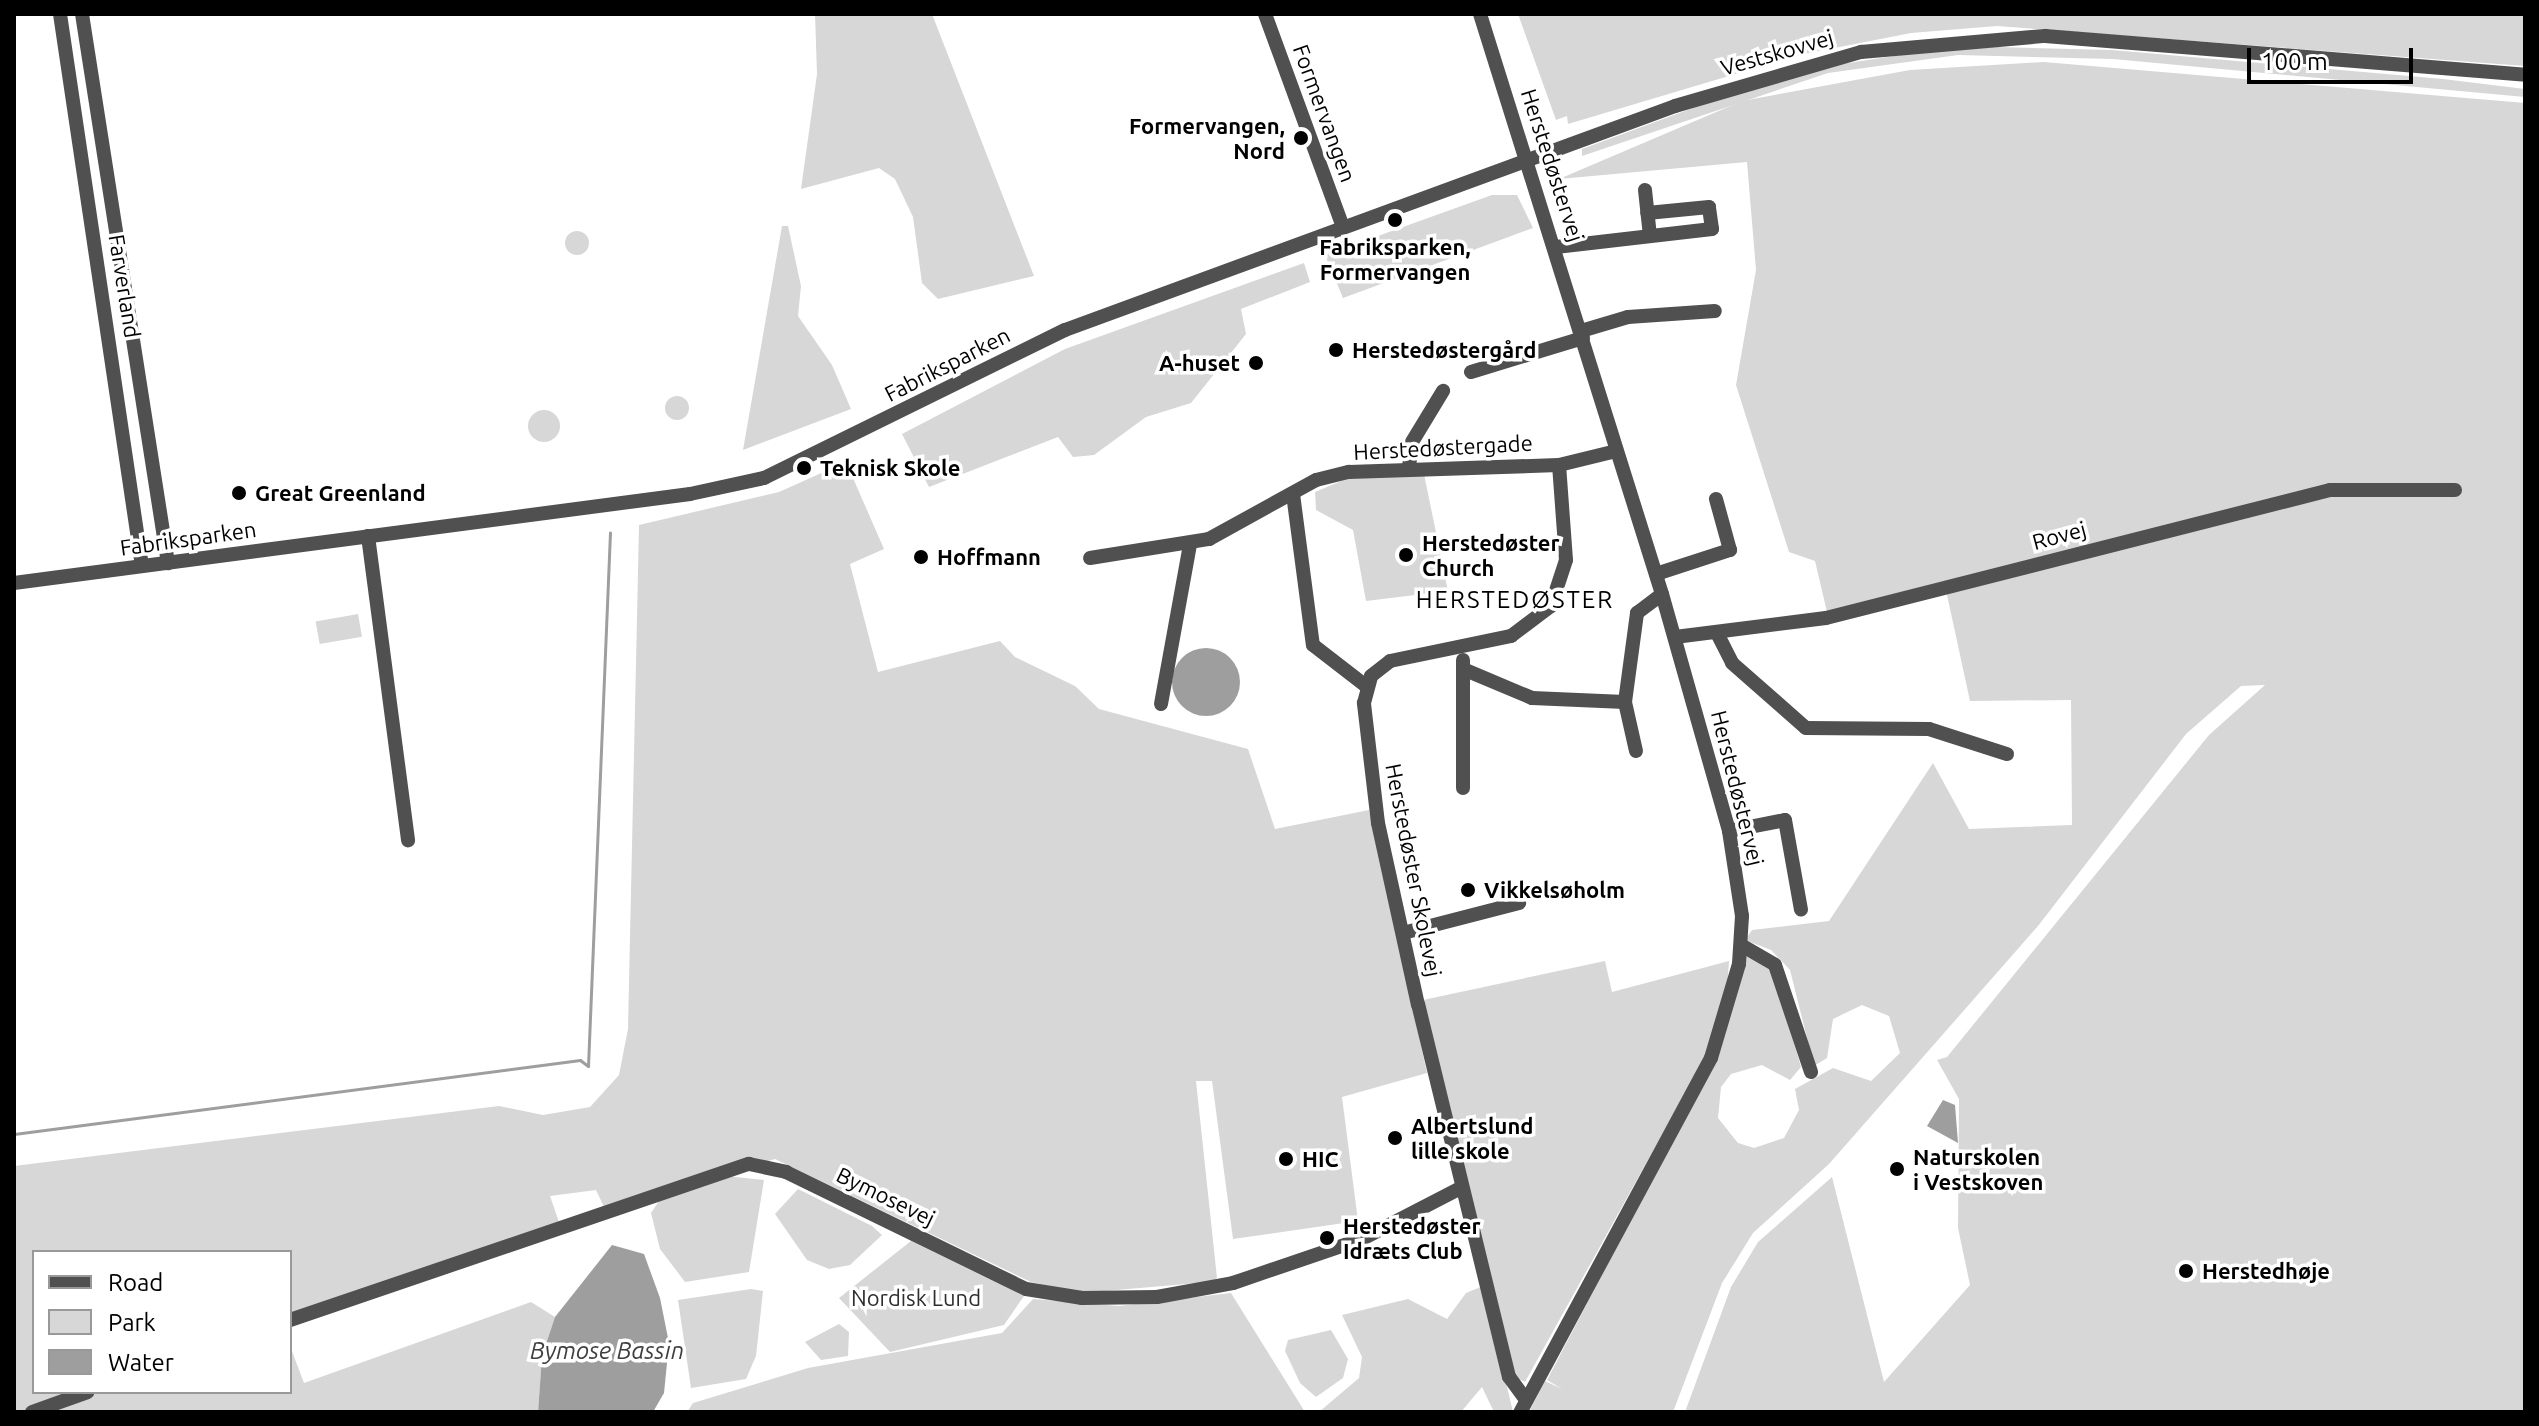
<!DOCTYPE html>
<html>
<head>
<meta charset="utf-8">
<style>
	body { margin:0 }
	#map { position:relative; width:2539px; height:1426px; overflow:hidden; background:#fff; font-family:Ubuntu,sans-serif }
	div>[style] { position:absolute }
	[style*='--x'] { left:calc(var(--x)*1px); top:calc(var(--y)*1px); width:calc(var(--w)*1px); rotate:calc(var(--a)*1deg) }
	.green>* { inset:0; background:#d7d7d7; transform-origin:0 0 }
	.round { border-radius:50% }
	.water>* { inset:0; background:#9e9e9e }
	.stream>* { height:3px; margin:-1.5px; padding:0 1.5px; transform-origin:1.5px; border-radius:1.5px; background:#9e9e9e }
	.minor>* { height:14px; margin:-7px; padding:0 7px; transform-origin:7px; border-radius:7px; background:#505050 }
	.dots>* { width:22px; height:22px; translate:-50% -50%; box-sizing:border-box; border:4px solid #fff; border-radius:50% }
	span { translate:-50% -50%; white-space:nowrap; text-align:center; line-height:1.15; -webkit-text-stroke:7px #fff; paint-order:stroke }
	.street-label { font-size:22px; color:#000 }
	.poi-label { font-size:22px; color:#000; font-weight:700 }
	.right { translate:-100% -50%; text-align:right }
	.left { translate:0 -50%; text-align:left }
	.park-label { font-size:22px; color:#2e2e2e }
	.neighbourhood-label { font-size:24px; color:#000; letter-spacing:2px }
	.water-label { font-size:24px; color:#3f3f3f; font-style:italic }
	.frame { position:absolute; inset:0; border:16px solid #000; pointer-events:none }
	.legend { position:absolute; left:32px; top:1250px; width:260px; height:144px; box-sizing:border-box; background:#fff; border:2px solid #999; margin:0; padding:10px 14px; list-style:none; font-size:24px; color:#000 }
	.legend li { display:flex; align-items:center; gap:16px; height:40px }
	.legend b { width:40px; border:2px solid #999 }
	.scale { position:absolute; left:2247px; top:48px; width:166px; height:36px; box-sizing:border-box; border:4px solid #000; border-top:0; padding-left:10px; font-size:24px; line-height:28px; white-space:nowrap; color:#000; -webkit-text-stroke:6px #fff; paint-order:stroke }
</style>
</head>
<body>
<div id="map">
	<div class="green">
		<i style="clip-path:polygon(815px 14px,932px 14px,1034px 276px,938px 299px,922px 283px,913px 217px,895px 179px,879px 168px,801px 189px,817px 74px)"></i>
		<i style="clip-path:polygon(1518px 14px,2525px 14px,2525px 66px,1997px 26px,1911px 33px,1799px 55px,1568px 124px,1567px 116px,1556px 120px)"></i>
		<i style="clip-path:polygon(1961px 46px,2112px 50px,2443px 79px,2525px 89px,2525px 97px,2113px 59px,1958px 55px,1828px 73px,1582px 156px,1582px 149px,1747px 88px,1828px 66px)"></i>
		<i style="clip-path:polygon(2044px 62px,2525px 103px,2525px 1412px,1685px 1412px,1731px 1287px,1758px 1242px,1832px 1177px,1884px 1382px,1970px 1285px,1958px 1228px,1959px 1099px,1937px 1060px,1947px 1057px,2209px 735px,2265px 685px,2241px 686px,2186px 734px,2038px 926px,1829px 1164px,1753px 1233px,1722px 1283px,1673px 1412px,1529px 1412px,1545px 1381px,1562px 1389px,1547px 1380px,1715px 1059px,1746px 955px,1763px 960px,1774px 975px,1801px 1067px,1790px 1080px,1762px 1065px,1731px 1074px,1721px 1087px,1718px 1118px,1738px 1143px,1754px 1148px,1784px 1138px,1799px 1110px,1795px 1089px,1833px 1068px,1871px 1081px,1900px 1053px,1889px 1016px,1862px 1005px,1833px 1019px,1827px 1058px,1814px 1066px,1790px 970px,1771px 950px,1745px 940px,1752px 930px,1829px 921px,1933px 763px,1969px 829px,2072px 825px,2071px 700px,1970px 701px,1944px 581px,1827px 612px,1815px 561px,1789px 552px,1736px 385px,1756px 270px,1747px 162px,1559px 179px,1742px 101px,1910px 70px)"></i>
		<i style="clip-path:polygon(1492px 195px,1517px 195px,1533px 228px,1343px 298px,1325px 255px)"></i>
		<i style="clip-path:polygon(782px 226px,788px 226px,801px 286px,798px 316px,832px 365px,851px 409px,743px 450px)"></i>
		<i class="round" style="left:565px;top:231px;width:24px;height:24px"></i>
		<i style="clip-path:polygon(1304px 263px,1310px 282px,1241px 309px,1246px 334px,1191px 403px,1146px 417px,1094px 455px,1073px 457px,1058px 437px,929px 487px,902px 434px,1065px 349px)"></i>
		<i class="round" style="left:665px;top:396px;width:24px;height:24px"></i>
		<i class="round" style="left:528px;top:410px;width:32px;height:32px"></i>
		<i style="clip-path:polygon(846px 462px,884px 549px,850px 564px,878px 672px,1000px 641px,1015px 657px,1075px 686px,1099px 709px,1248px 749px,1275px 829px,1369px 810px,1427px 1073px,1342px 1097px,1358px 1221px,1233px 1239px,1212px 1081px,1196px 1081px,1217px 1278px,1210px 1282px,1081px 1293px,1031px 1282px,775px 1159px,604px 1207px,596px 1190px,550px 1196px,559px 1222px,290px 1316px,290px 1252px,34px 1252px,34px 1392px,290px 1392px,290px 1346px,304px 1383px,531px 1302px,555px 1317px,542px 1356px,538px 1412px,14px 1412px,14px 1166px,499px 1106px,543px 1115px,590px 1107px,619px 1075px,628px 1029px,639px 525px,779px 492px)"></i>
		<i style="clip-path:polygon(1424px 474px,1448px 591px,1366px 601px,1353px 530px,1316px 510px,1315px 492px,1346px 479px)"></i>
		<i style="left:358px;top:614px;width:23px;height:43px;rotate:80deg"></i>
		<i style="clip-path:polygon(1605px 961px,1612px 992px,1729px 961px,1726px 1004px,1706px 1055px,1525px 1382px,1515px 1377px,1423px 1000px)"></i>
		<i style="clip-path:polygon(726px 1176px,764px 1180px,749px 1272px,685px 1282px,660px 1249px,651px 1213px,659px 1201px)"></i>
		<i style="clip-path:polygon(798px 1189px,872px 1226px,882px 1235px,850px 1265px,829px 1269px,807px 1260px,775px 1214px)"></i>
		<i style="clip-path:polygon(911px 1241px,1024px 1296px,1004px 1325px,890px 1352px,839px 1298px)"></i>
		<i style="clip-path:polygon(1483px 1286px,1513px 1412px,1494px 1412px,1482px 1387px,1461px 1412px,1319px 1412px,1359px 1378px,1362px 1357px,1342px 1315px,1408px 1299px,1447px 1319px,1466px 1293px)"></i>
		<i style="clip-path:polygon(751px 1289px,763px 1291px,756px 1356px,746px 1379px,691px 1388px,678px 1300px)"></i>
		<i style="clip-path:polygon(1231px 1293px,1305px 1412px,687px 1412px,693px 1403px,808px 1368px,1002px 1333px,1033px 1299px,1119px 1306px)"></i>
		<i style="clip-path:polygon(839px 1324px,849px 1332px,848px 1356px,821px 1360px,805px 1342px)"></i>
		<i style="clip-path:polygon(1331px 1330px,1348px 1359px,1343px 1378px,1316px 1397px,1300px 1383px,1285px 1351px,1288px 1340px)"></i>
	</div>
	<div class="water">
		<i class="round" style="left:1172px;top:648px;width:68px;height:68px"></i>
		<i style="clip-path:polygon(1943px 1100px,1955px 1105px,1958px 1143px,1927px 1126px)"></i>
		<i style="clip-path:polygon(612px 1245px,644px 1254px,660px 1298px,669px 1343px,664px 1393px,653px 1412px,538px 1412px,542px 1356px,555px 1317px)"></i>
	</div>
	<div class="stream">
		<i style="--x:14;--y:1134;--w:571;--a:-7.45"></i>
		<i style="--x:580;--y:1060;--w:10;--a:37"></i>
		<i style="--x:588;--y:1066;--w:534;--a:-87.64"></i>
	</div>
	<div class="minor">
		<i style="--x:60;--y:14;--w:558;--a:81.55"></i>
		<i style="--x:82;--y:14;--w:556;--a:81.1"></i>
		<i style="--x:1265;--y:14;--w:227;--a:69.9"></i>
		<i style="--x:1480;--y:14;--w:608;--a:72.58"></i>
		<i style="--x:1662;--y:594;--w:246;--a:74.2"></i>
		<i style="--x:1729;--y:831;--w:86;--a:81.3"></i>
		<i style="--x:1742;--y:916;--w:48;--a:93.6"></i>
		<i style="--x:1739;--y:964;--w:98;--a:106.6"></i>
		<i style="--x:1711;--y:1058;--w:402;--a:118.3"></i>
		<i style="--x:1645;--y:190;--w:46;--a:83.8"></i>
		<i style="--x:1556;--y:247;--w:157;--a:-6.6"></i>
		<i style="--x:1712;--y:229;--w:22;--a:-98"></i>
		<i style="--x:1709;--y:207;--w:62;--a:174.5"></i>
		<i style="--x:1581;--y:331;--w:49;--a:-16.6"></i>
		<i style="--x:1628;--y:317;--w:87;--a:-3.9"></i>
		<i style="--x:1471;--y:372;--w:117;--a:-16.9"></i>
		<i style="--x:1409;--y:467;--w:25;--a:-83"></i>
		<i style="--x:1412;--y:442;--w:60;--a:-58.7"></i>
		<i style="--x:1293;--y:494;--w:152;--a:82.5"></i>
		<i style="--x:1313;--y:645;--w:67;--a:37.7"></i>
		<i style="--x:368;--y:536;--w:307;--a:82.5"></i>
		<i style="--x:1090;--y:558;--w:121;--a:-9.1"></i>
		<i style="--x:1209;--y:539;--w:122;--a:-28.9"></i>
		<i style="--x:1316;--y:480;--w:34;--a:-14"></i>
		<i style="--x:1349;--y:472;--w:210;--a:-1.9"></i>
		<i style="--x:1559;--y:465;--w:59;--a:-13.8"></i>
		<i style="--x:1656;--y:574;--w:78;--a:-18"></i>
		<i style="--x:1730;--y:550;--w:53;--a:-105.4"></i>
		<i style="--x:14;--y:583;--w:682;--a:-7.5"></i>
		<i style="--x:690;--y:494;--w:76;--a:-12.2"></i>
		<i style="--x:764;--y:478;--w:335;--a:-26.2"></i>
		<i style="--x:1065;--y:330;--w:650;--a:-20.16"></i>
		<i style="--x:1675;--y:106;--w:194;--a:-16.2"></i>
		<i style="--x:1861;--y:52;--w:185;--a:-5"></i>
		<i style="--x:2045;--y:36;--w:482;--a:4.6"></i>
		<i style="--x:1718;--y:635;--w:31;--a:63"></i>
		<i style="--x:1732;--y:663;--w:98;--a:41.3"></i>
		<i style="--x:1806;--y:728;--w:123;--a:0.5"></i>
		<i style="--x:1929;--y:729;--w:82;--a:17.8"></i>
		<i style="--x:1675;--y:637;--w:152;--a:-7.2"></i>
		<i style="--x:1826;--y:618;--w:520;--a:-14.25"></i>
		<i style="--x:2330;--y:490;--w:125;--a:0"></i>
		<i style="--x:1463;--y:669;--w:75;--a:22.8"></i>
		<i style="--x:1532;--y:698;--w:93;--a:2.5"></i>
		<i style="--x:1161;--y:704;--w:163;--a:-79.7"></i>
		<i style="--x:1636;--y:751;--w:50;--a:-102.7"></i>
		<i style="--x:1625;--y:702;--w:90;--a:-82.3"></i>
		<i style="--x:1637;--y:613;--w:31;--a:-37"></i>
		<i style="--x:1463;--y:788;--w:128;--a:-90"></i>
		<i style="--x:1729;--y:831;--w:57;--a:-11.1"></i>
		<i style="--x:1785;--y:820;--w:91;--a:79.9"></i>
		<i style="--x:1403;--y:933;--w:120;--a:-14.5"></i>
		<i style="--x:1741;--y:945;--w:39;--a:30"></i>
		<i style="--x:1775;--y:965;--w:113;--a:71.4"></i>
		<i style="--x:290;--y:1320;--w:485;--a:-18.8"></i>
		<i style="--x:749;--y:1164;--w:38;--a:12"></i>
		<i style="--x:786;--y:1172;--w:267;--a:26"></i>
		<i style="--x:1026;--y:1289;--w:57;--a:9.1"></i>
		<i style="--x:1082;--y:1298;--w:75;--a:-0.8"></i>
		<i style="--x:1157;--y:1297;--w:77;--a:-10.4"></i>
		<i style="--x:1233;--y:1283;--w:136;--a:-18.8"></i>
		<i style="--x:1362;--y:1239;--w:111;--a:-27.3"></i>
		<i style="--x:1526;--y:1400;--w:29;--a:-126"></i>
		<i style="--x:1509;--y:1377;--w:383;--a:-103.7"></i>
		<i style="--x:1418;--y:1005;--w:186;--a:-102.4"></i>
		<i style="--x:1378;--y:823;--w:121;--a:-96.7"></i>
		<i style="--x:1364;--y:703;--w:28;--a:-75"></i>
		<i style="--x:1371;--y:676;--w:24;--a:-38"></i>
		<i style="--x:1390;--y:661;--w:124;--a:-11.7"></i>
		<i style="--x:1511;--y:636;--w:50;--a:-36.9"></i>
		<i style="--x:1551;--y:606;--w:48;--a:-71.9"></i>
		<i style="--x:1566;--y:560;--w:95;--a:-94.2"></i>
		<i style="--x:32;--y:1412;--w:59;--a:-19.7"></i>
	</div>
	<div class="dots">
		<i style="left:1301px;top:138px;background:#000"></i>
		<i style="left:1395px;top:220px;background:#000"></i>
		<i style="left:1336px;top:350px;background:#000"></i>
		<i style="left:1256px;top:363px;background:#000"></i>
		<i style="left:804px;top:468px;background:#000"></i>
		<i style="left:239px;top:493px;background:#000"></i>
		<i style="left:1406px;top:555px;background:#000"></i>
		<i style="left:921px;top:557px;background:#000"></i>
		<i style="left:1468px;top:890px;background:#000"></i>
		<i style="left:1395px;top:1138px;background:#000"></i>
		<i style="left:1286px;top:1159px;background:#000"></i>
		<i style="left:1897px;top:1169px;background:#000"></i>
		<i style="left:1327px;top:1238px;background:#000"></i>
		<i style="left:2186px;top:1271px;background:#000"></i>
	</div>
	<div class="street-label">
		<span style="left:1777px;top:52px;rotate:-16deg">Vestskovvej</span>
		<span style="left:1325px;top:113px;rotate:70deg">Formervangen</span>
		<span style="left:1553px;top:165px;rotate:72deg">Herstedøstervej</span>
		<span style="left:125px;top:286px;rotate:81deg">Farverland</span>
		<span style="left:947px;top:364px;rotate:-27deg">Fabriksparken</span>
		<span style="left:1443px;top:447px;rotate:-3deg">Herstedøstergade</span>
		<span style="left:2059px;top:535px;rotate:-15deg">Rovej</span>
		<span style="left:188px;top:538px;rotate:-8deg">Fabriksparken</span>
		<span style="left:1738px;top:788px;rotate:76deg">Herstedøstervej</span>
		<span style="left:1414px;top:870px;rotate:79deg">Herstedøster Skolevej</span>
		<span style="left:886px;top:1196px;rotate:26deg">Bymosevej</span>
	</div>
	<div class="poi-label">
		<span class="right" style="left:1285px;top:138px">Formervangen,<br>Nord</span>
		<span style="left:1395px;top:259px">Fabriksparken,<br>Formervangen</span>
		<span class="left" style="left:1352px;top:350px">Herstedøstergård</span>
		<span class="right" style="left:1240px;top:363px">A-huset</span>
		<span class="left" style="left:820px;top:468px">Teknisk Skole</span>
		<span class="left" style="left:255px;top:493px">Great Greenland</span>
		<span class="left" style="left:1422px;top:555px">Herstedøster<br>Church</span>
		<span class="left" style="left:937px;top:557px">Hoffmann</span>
		<span class="left" style="left:1484px;top:890px">Vikkelsøholm</span>
		<span class="left" style="left:1411px;top:1138px">Albertslund<br>lille skole</span>
		<span class="left" style="left:1913px;top:1169px">Naturskolen<br>i Vestskoven</span>
		<span class="left" style="left:1302px;top:1159px">HIC</span>
		<span class="left" style="left:1343px;top:1238px">Herstedøster<br>Idræts Club</span>
		<span class="left" style="left:2202px;top:1271px">Herstedhøje</span>
	</div>
	<div class="park-label">
		<span style="left:916px;top:1298px">Nordisk Lund</span>
	</div>
	<div class="neighbourhood-label">
		<span style="left:1515px;top:600px">HERSTEDØSTER</span>
	</div>
	<div class="water-label">
		<span style="left:607px;top:1351px">Bymose Bassin</span>
	</div>
	<div class="frame"></div>
	<ul class="legend">
	<li><b style="height:10px;background:#505050"></b>Road</li>
	<li><b style="height:22px;background:#d7d7d7"></b>Park</li>
	<li><b style="height:22px;background:#9e9e9e"></b>Water</li>
	</ul>
	<div class="scale">100 m</div>
</div>
</body>
</html>
